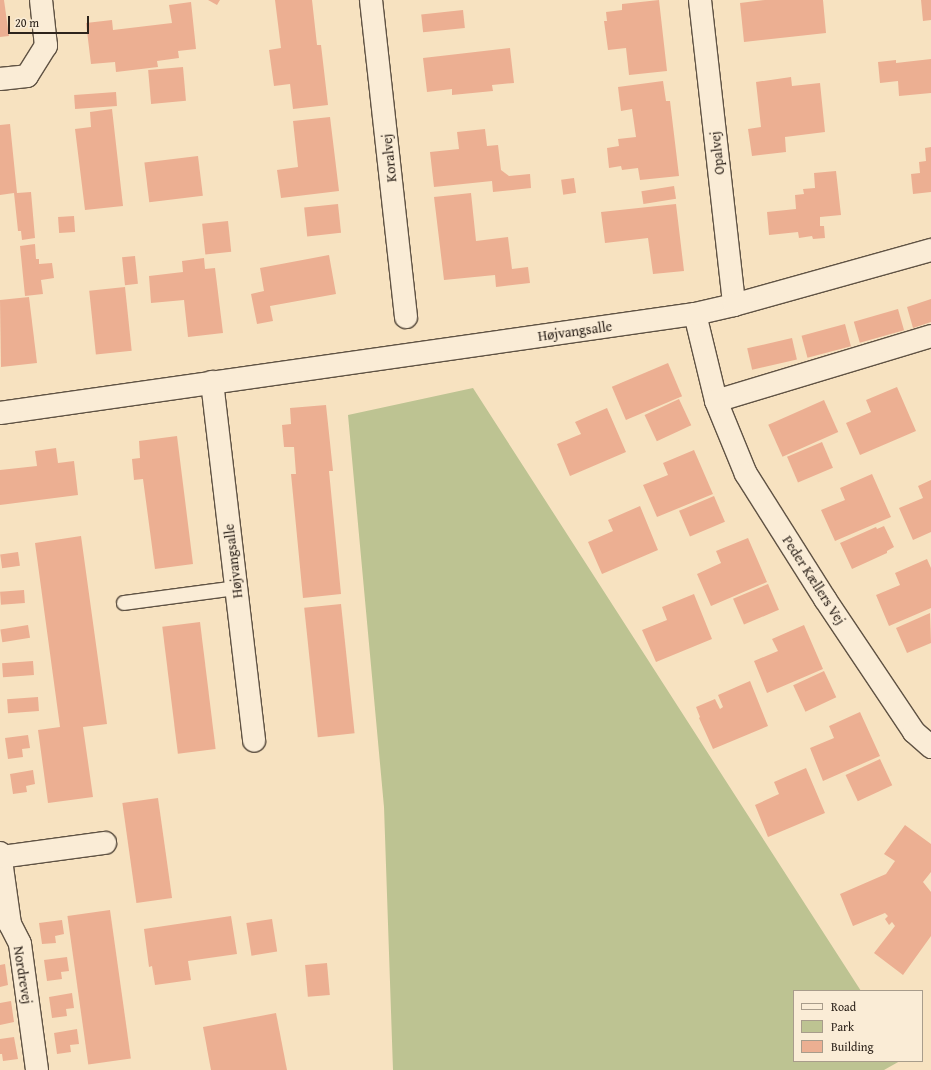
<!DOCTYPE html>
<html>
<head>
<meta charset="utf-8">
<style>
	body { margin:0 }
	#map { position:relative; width:931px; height:1070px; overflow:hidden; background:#f7e2c0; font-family:"Gentium Book Plus",serif }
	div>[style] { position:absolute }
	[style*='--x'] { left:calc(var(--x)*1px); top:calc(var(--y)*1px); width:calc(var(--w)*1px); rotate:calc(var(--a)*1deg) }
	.green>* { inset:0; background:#bdc392 }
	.building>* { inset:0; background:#ecaf92; transform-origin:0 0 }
	.roads { filter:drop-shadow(1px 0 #605344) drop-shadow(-1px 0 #605344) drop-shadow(0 1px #605344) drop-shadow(0 -1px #605344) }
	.service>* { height:14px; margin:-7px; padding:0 7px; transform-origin:7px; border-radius:7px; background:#faecd6 }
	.minor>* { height:22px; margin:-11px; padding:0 11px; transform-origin:11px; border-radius:11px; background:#faecd6 }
	.tertiary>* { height:22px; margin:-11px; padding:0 11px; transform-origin:11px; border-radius:11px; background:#faecd6 }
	span { translate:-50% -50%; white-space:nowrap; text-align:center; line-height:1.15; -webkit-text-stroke:4px #faecd6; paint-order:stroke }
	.street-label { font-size:14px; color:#2d231b }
	.legend { position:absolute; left:793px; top:990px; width:130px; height:72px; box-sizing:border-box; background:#faecd6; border:1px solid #a89c8b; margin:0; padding:5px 7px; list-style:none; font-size:12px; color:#2d231b }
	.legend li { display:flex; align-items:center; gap:8px; height:20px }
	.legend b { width:20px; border:1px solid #a89c8b }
	.scale { position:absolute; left:8px; top:16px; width:81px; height:18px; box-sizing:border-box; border:2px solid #2d231b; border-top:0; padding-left:5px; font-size:12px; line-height:14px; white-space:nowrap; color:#2d231b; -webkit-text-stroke:3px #faecd6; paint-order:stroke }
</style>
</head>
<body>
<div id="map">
	<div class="green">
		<i style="clip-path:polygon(473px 388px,861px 991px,794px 991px,794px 1061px,900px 1061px,884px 1070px,393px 1070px,384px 807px,348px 415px)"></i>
	</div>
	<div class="building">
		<i style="clip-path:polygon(0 0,4px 0,9px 36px,0 37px)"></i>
		<i style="clip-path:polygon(208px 0,220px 0,217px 5px)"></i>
		<i style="clip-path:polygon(275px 0,312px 0,317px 45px,321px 45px,328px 105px,293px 109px,290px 84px,274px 86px,269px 50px,281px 48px)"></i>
		<i style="clip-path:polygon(659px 0,667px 71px,629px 75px,626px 48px,608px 50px,604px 21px,607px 21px,606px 12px,622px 10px,622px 4px)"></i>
		<i style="clip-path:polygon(765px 0,823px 0,826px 33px,744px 42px,740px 3px)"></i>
		<i style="clip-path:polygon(921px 0,931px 0,931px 20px,923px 21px)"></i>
		<i style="clip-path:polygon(191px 2px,196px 49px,178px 51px,179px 58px,157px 61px,158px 67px,116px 72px,115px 62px,91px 64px,86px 23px,112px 20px,113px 30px,172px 23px,169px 5px)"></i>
		<i style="left:463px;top:10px;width:18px;height:42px;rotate:84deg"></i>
		<i style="clip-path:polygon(510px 48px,514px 83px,492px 85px,493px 91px,452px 95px,452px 89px,427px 92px,423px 58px)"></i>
		<i style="clip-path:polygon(931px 59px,931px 93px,899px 96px,898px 81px,880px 83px,878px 62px,896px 60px,896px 63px)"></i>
		<i style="left:183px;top:67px;width:34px;height:35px;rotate:85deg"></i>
		<i style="clip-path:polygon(791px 77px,792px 86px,820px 83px,825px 132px,785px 137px,786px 152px,752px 156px,748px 129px,761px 127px,756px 82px)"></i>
		<i style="clip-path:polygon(663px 81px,666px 101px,670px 101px,679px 176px,640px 180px,638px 168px,622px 170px,621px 166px,609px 168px,607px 148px,619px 146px,618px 139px,636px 137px,632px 109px,621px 111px,618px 87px)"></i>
		<i style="left:116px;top:92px;width:14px;height:42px;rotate:86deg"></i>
		<i style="clip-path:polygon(112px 109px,123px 206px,85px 210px,75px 129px,91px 127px,90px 112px)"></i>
		<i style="clip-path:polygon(330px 117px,339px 191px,281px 198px,277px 170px,298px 167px,293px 121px)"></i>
		<i style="clip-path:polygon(10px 124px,17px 193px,31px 192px,35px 238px,22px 240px,21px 231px,18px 231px,14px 193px,0 195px,0 125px)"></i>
		<i style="clip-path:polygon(485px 129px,487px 146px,498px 145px,501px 170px,509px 176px,530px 174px,531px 188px,493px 192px,492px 181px,434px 187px,430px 152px,459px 149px,457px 132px)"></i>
		<i style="clip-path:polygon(931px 147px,931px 192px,913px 194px,911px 174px,920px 173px,919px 162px,926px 161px,925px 148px)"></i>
		<i style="left:198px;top:156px;width:40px;height:54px;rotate:83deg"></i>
		<i style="clip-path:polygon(836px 171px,841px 215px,820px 217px,820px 226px,824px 226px,825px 238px,813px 239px,812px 236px,799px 238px,798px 232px,769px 235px,767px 212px,796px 209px,795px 195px,804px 194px,803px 189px,815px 188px,814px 173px)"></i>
		<i style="left:574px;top:178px;width:15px;height:13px;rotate:82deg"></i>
		<i style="left:674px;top:186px;width:13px;height:33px;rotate:81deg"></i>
		<i style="clip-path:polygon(471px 193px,476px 241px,508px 237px,512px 269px,528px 267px,530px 283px,496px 287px,495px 275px,444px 280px,434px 197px)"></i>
		<i style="left:338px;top:204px;width:29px;height:34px;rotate:84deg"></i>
		<i style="clip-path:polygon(676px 204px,684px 271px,653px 274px,648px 238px,605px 243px,601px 212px)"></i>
		<i style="left:74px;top:216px;width:16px;height:16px;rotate:86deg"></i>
		<i style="left:228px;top:221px;width:31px;height:26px;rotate:84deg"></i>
		<i style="clip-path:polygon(35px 244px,36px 259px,39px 259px,39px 264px,52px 263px,54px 278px,41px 280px,43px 294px,25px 296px,20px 246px)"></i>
		<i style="clip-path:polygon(329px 255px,336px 294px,270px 306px,273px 321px,257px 324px,251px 294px,264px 291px,260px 268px)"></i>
		<i style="left:135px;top:256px;width:28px;height:13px;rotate:84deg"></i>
		<i style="clip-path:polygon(204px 258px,205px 269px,215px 268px,223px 333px,188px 337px,184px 300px,151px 303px,149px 276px,183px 272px,182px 261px)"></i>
		<i style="left:125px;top:287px;width:64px;height:36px;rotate:84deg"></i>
		<i style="clip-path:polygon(29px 297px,37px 363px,1px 367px,0 300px)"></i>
		<i style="clip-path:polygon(931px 299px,931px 322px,913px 328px,907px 307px)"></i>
		<i style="left:898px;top:309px;width:22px;height:46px;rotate:74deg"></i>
		<i style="left:845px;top:324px;width:23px;height:45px;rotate:75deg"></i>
		<i style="left:792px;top:338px;width:22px;height:46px;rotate:77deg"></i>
		<i style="left:668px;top:363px;width:36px;height:61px;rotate:67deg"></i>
		<i style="clip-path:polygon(897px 387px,916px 431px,860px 455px,846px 423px,871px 412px,866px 400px)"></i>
		<i style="left:679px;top:399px;width:29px;height:38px;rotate:65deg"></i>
		<i style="left:824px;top:400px;width:35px;height:61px;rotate:66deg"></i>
		<i style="clip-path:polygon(326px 405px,333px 471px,329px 471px,341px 594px,303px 598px,291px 474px,296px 474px,294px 447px,284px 447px,282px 425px,291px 424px,290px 408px)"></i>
		<i style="clip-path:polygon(607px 408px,626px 452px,570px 476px,557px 444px,581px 434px,575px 422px)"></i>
		<i style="clip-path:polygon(177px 436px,193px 564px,155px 569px,143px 479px,134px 480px,132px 459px,140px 458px,139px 441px)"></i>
		<i style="left:822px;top:442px;width:28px;height:38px;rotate:67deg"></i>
		<i style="clip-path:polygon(56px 448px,58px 463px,74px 461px,78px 495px,0 505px,0 470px,37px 466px,35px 451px)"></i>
		<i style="clip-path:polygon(694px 450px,713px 494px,657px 517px,643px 485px,668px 475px,663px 463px)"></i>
		<i style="clip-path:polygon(872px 474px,891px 517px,835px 541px,821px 510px,845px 500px,840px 488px)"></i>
		<i style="clip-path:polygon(931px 480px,931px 532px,913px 540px,899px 508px,923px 498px,918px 486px)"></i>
		<i style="left:714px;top:496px;width:28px;height:38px;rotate:67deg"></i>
		<i style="clip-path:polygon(640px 506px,658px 550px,602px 574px,588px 542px,613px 531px,608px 520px)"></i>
		<i style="clip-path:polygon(884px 526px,894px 547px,887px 551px,887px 553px,852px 569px,840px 543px,876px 527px,877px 529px)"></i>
		<i style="clip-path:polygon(81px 536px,107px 724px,83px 727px,93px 797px,48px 803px,38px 730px,60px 727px,35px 543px)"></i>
		<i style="clip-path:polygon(748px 538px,767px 582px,711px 606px,697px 574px,721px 563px,716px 551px)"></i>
		<i style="left:18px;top:552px;width:14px;height:18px;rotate:82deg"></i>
		<i style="clip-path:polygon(927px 559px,931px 568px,931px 608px,889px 626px,876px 595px,900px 585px,895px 573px)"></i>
		<i style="left:768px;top:584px;width:28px;height:38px;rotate:67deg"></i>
		<i style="left:24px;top:590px;width:13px;height:24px;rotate:86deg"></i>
		<i style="clip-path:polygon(694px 594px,712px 639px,656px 662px,642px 630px,667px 620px,662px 607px)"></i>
		<i style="left:341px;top:604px;width:130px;height:37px;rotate:84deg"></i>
		<i style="clip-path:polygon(930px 613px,931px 643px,907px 653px,896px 628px)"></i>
		<i style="left:200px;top:622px;width:128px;height:38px;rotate:83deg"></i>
		<i style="left:28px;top:625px;width:13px;height:28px;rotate:81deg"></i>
		<i style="clip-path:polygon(804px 625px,823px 669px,767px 693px,754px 661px,778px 651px,772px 639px)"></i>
		<i style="left:33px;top:661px;width:14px;height:31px;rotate:86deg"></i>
		<i style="left:824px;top:671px;width:29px;height:34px;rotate:65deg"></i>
		<i style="clip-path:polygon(750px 681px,768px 726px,713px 749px,699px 718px,700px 717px,696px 707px,715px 699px,720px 709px,723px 707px,718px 695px)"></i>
		<i style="left:38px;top:697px;width:14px;height:31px;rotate:86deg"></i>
		<i style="clip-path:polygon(860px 712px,880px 756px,823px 781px,810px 748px,834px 738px,829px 726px)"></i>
		<i style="clip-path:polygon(28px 735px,30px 748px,22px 749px,23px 757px,8px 759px,5px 738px)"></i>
		<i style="left:880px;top:759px;width:29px;height:38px;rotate:65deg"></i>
		<i style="clip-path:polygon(806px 768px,825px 813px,768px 837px,755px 805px,779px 794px,774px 782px)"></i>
		<i style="clip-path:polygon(33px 770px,35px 784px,26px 786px,27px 792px,13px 794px,10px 774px)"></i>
		<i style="left:158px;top:798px;width:101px;height:36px;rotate:82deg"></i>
		<i style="clip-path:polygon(905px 825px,931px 844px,931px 872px,923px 882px,931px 892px,931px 936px,903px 975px,874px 953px,895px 926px,892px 922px,889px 925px,885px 919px,888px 916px,885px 913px,853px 926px,840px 894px,886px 874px,895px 861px,884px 854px)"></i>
		<i style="left:110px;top:910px;width:150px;height:43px;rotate:82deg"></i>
		<i style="clip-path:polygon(231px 916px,237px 954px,188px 961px,191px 980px,155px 985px,152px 966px,149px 967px,144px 929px)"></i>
		<i style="left:272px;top:919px;width:33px;height:26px;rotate:81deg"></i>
		<i style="clip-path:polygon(62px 920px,64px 934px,55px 936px,56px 943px,42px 944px,39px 923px)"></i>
		<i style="clip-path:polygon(67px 957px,69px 971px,61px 972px,62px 979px,47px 981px,44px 960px)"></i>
		<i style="left:327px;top:963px;width:32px;height:22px;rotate:85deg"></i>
		<i style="clip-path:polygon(5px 964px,8px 985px,0 987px,0 965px)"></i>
		<i style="clip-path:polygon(72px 993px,74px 1008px,66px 1009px,67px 1016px,52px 1018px,49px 997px)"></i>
		<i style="clip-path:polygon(11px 1001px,14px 1022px,0 1025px,0 1003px)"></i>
		<i style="clip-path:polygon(276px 1013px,287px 1070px,211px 1070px,203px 1027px)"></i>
		<i style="clip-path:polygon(77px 1029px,79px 1044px,70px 1045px,71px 1052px,57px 1054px,54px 1033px)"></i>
		<i style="clip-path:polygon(14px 1037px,18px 1059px,3px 1061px,2px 1054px,0 1054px,0 1039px)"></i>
	</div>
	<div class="roads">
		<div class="service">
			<i style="--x:124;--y:603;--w:113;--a:-7.6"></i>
		</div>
		<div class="minor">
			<i style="--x:371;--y:0;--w:319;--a:83.7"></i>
			<i style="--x:700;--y:0;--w:307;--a:83.6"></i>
			<i style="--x:0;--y:79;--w:27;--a:-6"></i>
			<i style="--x:27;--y:76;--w:36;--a:-58"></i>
			<i style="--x:46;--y:46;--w:46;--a:-96.2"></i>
			<i style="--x:695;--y:314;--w:89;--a:76.4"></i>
			<i style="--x:716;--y:401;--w:79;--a:67.7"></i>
			<i style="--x:746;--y:474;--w:148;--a:57.7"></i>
			<i style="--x:825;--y:599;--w:160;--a:56.2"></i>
			<i style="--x:914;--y:732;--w:23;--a:41"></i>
			<i style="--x:212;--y:382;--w:361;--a:83.3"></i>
			<i style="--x:716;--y:401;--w:225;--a:-16.8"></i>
			<i style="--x:0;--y:853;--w:72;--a:82"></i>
			<i style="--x:10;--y:924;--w:22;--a:63"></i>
			<i style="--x:20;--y:944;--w:127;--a:82.3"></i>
			<i style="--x:1;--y:857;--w:105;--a:-7.7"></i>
		</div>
		<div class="tertiary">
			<i style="--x:0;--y:413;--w:702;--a:-8.11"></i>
			<i style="--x:695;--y:314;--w:40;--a:-13"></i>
			<i style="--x:734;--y:305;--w:205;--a:-15.6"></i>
		</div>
	</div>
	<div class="street-label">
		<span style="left:717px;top:153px;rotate:-96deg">Opalvej</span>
		<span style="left:389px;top:158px;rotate:-96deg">Koralvej</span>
		<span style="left:575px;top:331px;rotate:-8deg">Højvangsalle</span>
		<span style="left:233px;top:561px;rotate:-97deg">Højvangsalle</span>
		<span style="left:814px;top:580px;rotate:57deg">Peder Kællers Vej</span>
		<span style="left:23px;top:975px;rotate:81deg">Nordrevej</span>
	</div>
	<ul class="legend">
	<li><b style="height:5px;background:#faecd6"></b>Road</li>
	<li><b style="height:11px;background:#bdc392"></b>Park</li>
	<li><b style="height:11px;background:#ecaf92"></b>Building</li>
	</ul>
	<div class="scale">20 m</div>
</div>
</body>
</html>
